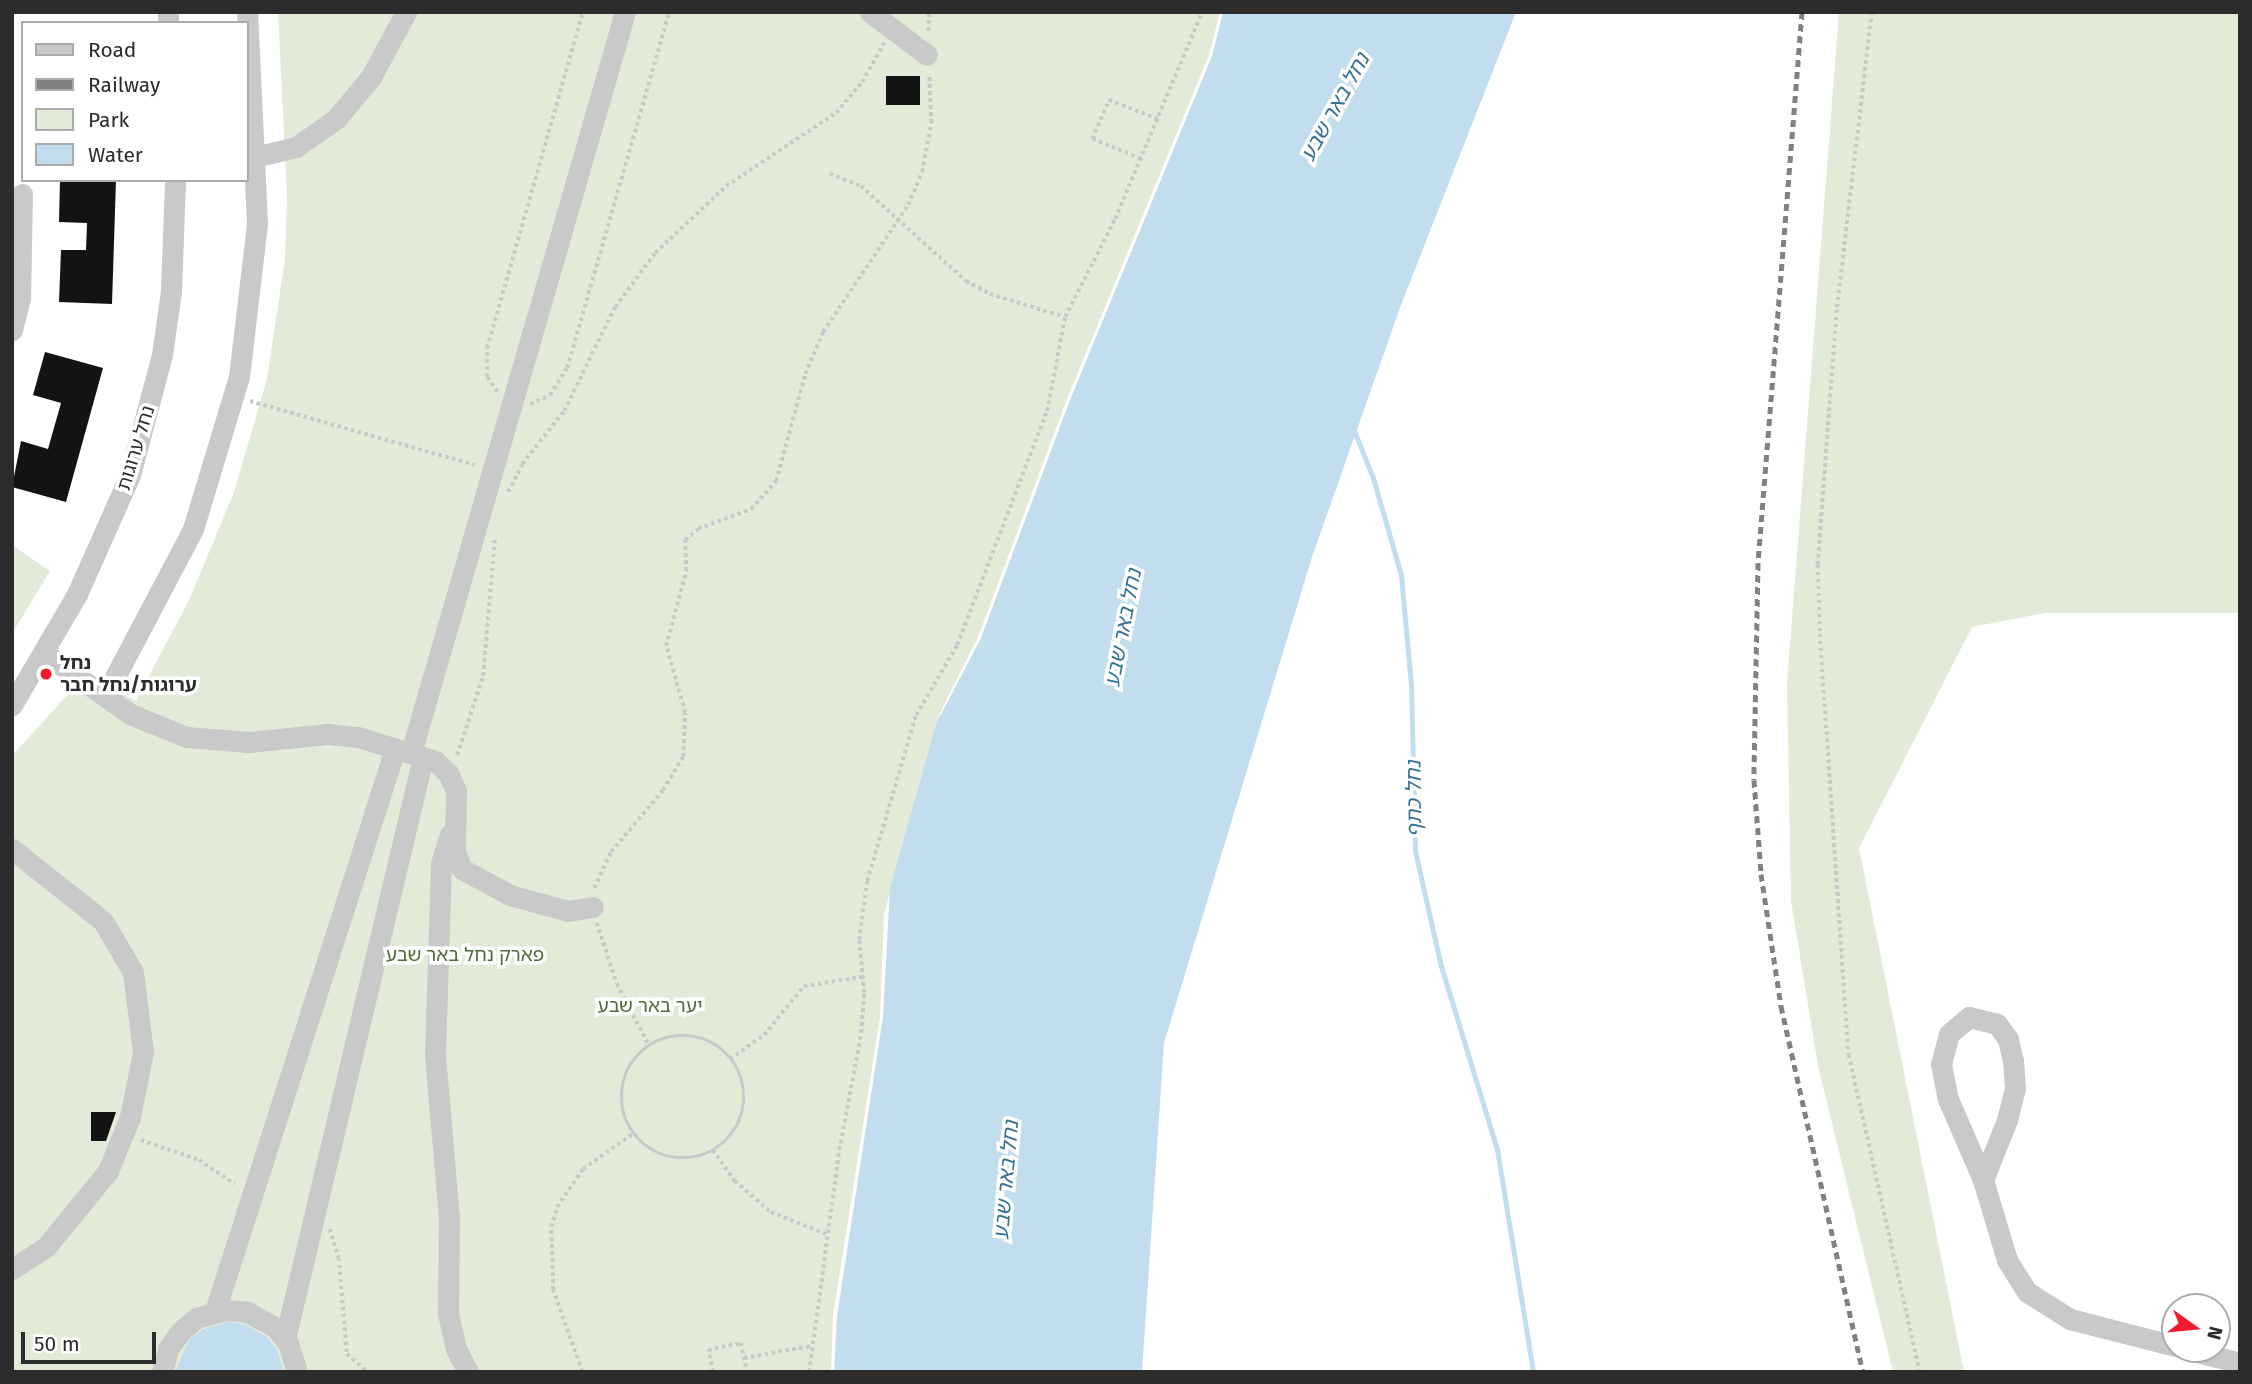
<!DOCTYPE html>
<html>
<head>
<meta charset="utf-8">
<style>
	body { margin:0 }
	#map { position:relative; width:2252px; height:1384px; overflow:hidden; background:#fff; font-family:"Fira Sans","Noto Sans Hebrew",sans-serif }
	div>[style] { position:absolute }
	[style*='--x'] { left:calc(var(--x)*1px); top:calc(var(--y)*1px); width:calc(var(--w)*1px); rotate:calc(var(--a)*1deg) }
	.green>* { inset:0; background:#e2ebd7 }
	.water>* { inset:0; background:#c1ddee }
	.stream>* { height:5px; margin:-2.5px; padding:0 2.5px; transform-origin:2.5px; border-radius:2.5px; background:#c1ddee }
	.building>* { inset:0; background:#131313; transform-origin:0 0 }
	.path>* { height:3.5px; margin-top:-1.75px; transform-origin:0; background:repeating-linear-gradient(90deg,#c9c9c9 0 3.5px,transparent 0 7px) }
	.path>.ring { margin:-1.75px; padding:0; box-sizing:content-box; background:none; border:3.5px solid #c9c9c9; border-radius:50% }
	.minor>* { height:21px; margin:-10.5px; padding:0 10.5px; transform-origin:10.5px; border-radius:10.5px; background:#c9c9c9 }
	.rail>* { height:5px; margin-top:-2.5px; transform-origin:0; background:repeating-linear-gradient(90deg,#818181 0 7px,transparent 0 12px) }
	.dots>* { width:19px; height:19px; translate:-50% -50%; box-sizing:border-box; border:4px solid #fff; border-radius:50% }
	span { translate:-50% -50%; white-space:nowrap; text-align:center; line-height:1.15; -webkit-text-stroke:7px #fff; paint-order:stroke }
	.street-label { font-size:19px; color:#2c2c2c }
	.poi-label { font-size:19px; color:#2c2c2c; font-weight:700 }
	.left { translate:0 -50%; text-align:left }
	.park-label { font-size:19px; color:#4f6b36 }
	.water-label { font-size:21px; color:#337094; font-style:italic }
	.frame { position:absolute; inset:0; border:14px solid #2c2c2c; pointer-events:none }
	.legend { position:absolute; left:21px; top:21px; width:228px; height:161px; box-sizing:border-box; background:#fff; border:2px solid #ababab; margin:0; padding:9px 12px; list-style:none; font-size:21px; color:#2c2c2c }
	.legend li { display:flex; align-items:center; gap:14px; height:35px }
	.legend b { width:35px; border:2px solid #ababab }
	.north { position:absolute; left:2161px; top:1293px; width:70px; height:70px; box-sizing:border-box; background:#fff; border:2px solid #ababab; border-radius:50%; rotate:105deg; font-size:19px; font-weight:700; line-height:28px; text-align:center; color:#2c2c2c }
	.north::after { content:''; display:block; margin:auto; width:24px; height:32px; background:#f51b2f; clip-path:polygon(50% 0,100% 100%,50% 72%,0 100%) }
	.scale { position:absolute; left:21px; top:1332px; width:135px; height:32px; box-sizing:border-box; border:4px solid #2c2c2c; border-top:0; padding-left:9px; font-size:21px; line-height:24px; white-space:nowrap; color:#2c2c2c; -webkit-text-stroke:5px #fff; paint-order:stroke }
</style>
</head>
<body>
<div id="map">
	<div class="green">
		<i style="clip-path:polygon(278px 12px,1220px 12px,1209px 55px,1067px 399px,978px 637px,942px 709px,921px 777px,884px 915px,880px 1017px,833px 1316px,831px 1372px,12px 1372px,12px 756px,69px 693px,80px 669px,136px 701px,190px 598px,234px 492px,267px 379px,285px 259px,287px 196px)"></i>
		<i style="clip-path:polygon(1839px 12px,2240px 12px,2240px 613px,2045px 613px,1972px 627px,1859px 848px,1964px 1372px,1893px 1372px,1818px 1066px,1791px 901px,1787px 683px)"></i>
		<i style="clip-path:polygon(12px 545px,50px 571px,12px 634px)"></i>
	</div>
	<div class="water">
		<i style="clip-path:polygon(1223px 12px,1516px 12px,1401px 305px,1312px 557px,1164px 1043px,1142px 1372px,834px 1372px,837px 1316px,883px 1017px,890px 888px,936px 724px,981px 638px,1070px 400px,1212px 56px)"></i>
		<i style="clip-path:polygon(226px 1322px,244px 1324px,267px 1337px,277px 1350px,284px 1372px,175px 1372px,189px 1340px,202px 1330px)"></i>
	</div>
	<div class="stream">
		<i style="--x:1353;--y:428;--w:54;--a:68.2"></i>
		<i style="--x:1373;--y:478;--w:101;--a:73.9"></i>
		<i style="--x:1401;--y:575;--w:109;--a:84.8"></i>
		<i style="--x:1411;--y:684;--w:167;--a:88.6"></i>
		<i style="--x:1415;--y:851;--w:118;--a:77.3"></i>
		<i style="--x:1441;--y:966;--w:191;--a:73"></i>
		<i style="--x:1497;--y:1149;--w:226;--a:80.8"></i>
	</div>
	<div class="building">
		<i style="left:886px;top:76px;width:34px;height:29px"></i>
		<i style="clip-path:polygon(60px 180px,116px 180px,112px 304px,59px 302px,61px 250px,86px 250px,87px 223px,59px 222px)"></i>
		<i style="clip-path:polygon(45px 352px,103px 368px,66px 502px,12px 487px,21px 441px,48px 449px,61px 403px,33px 395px)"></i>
		<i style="clip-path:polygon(91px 1112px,116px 1112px,106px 1141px,91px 1141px)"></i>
	</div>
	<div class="path">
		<i style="--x:1872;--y:12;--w:300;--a:96.7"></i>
		<i style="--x:1837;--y:310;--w:256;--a:94.3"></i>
		<i style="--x:1818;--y:565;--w:69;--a:88.3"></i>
		<i style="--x:1820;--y:634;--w:422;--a:86.1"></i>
		<i style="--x:1849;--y:1055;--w:325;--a:77.4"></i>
		<i style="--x:928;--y:31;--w:19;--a:-87"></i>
		<i style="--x:1141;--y:159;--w:53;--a:-157.8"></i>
		<i style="--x:1092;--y:139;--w:43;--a:-66.4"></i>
		<i style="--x:1109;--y:100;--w:53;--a:21.2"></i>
		<i style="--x:830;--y:174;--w:33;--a:21"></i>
		<i style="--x:861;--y:186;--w:142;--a:42.1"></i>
		<i style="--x:966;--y:281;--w:27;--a:28"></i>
		<i style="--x:990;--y:294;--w:78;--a:17"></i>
		<i style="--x:497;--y:392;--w:18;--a:-124"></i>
		<i style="--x:487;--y:377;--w:29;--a:-90"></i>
		<i style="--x:487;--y:348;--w:349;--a:-74.1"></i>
		<i style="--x:250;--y:401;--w:234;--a:15.9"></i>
		<i style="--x:530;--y:404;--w:22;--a:-24"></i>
		<i style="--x:550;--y:395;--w:32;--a:-58"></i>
		<i style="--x:567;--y:368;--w:370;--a:-74"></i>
		<i style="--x:508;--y:492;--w:31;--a:-63"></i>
		<i style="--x:522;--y:464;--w:68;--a:-51.6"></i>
		<i style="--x:564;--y:411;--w:116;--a:-63.9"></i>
		<i style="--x:615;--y:307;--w:67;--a:-53.5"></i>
		<i style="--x:655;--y:253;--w:98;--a:-43.3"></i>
		<i style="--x:726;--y:186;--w:132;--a:-33.6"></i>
		<i style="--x:836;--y:113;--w:40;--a:-50"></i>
		<i style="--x:862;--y:82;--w:45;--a:-60.6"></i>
		<i style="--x:457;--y:755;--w:83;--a:-71.8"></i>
		<i style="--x:483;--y:676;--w:140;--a:-85.1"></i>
		<i style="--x:594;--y:888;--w:40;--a:-65"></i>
		<i style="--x:611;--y:852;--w:81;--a:-50"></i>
		<i style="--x:663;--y:790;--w:39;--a:-59"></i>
		<i style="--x:683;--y:757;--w:44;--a:-87.4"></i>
		<i style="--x:685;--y:713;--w:70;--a:-105.8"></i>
		<i style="--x:666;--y:646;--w:78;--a:-75.1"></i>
		<i style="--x:686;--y:571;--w:31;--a:-92"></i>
		<i style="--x:685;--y:540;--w:17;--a:-40"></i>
		<i style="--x:698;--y:529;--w:57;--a:-20.7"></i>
		<i style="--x:751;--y:509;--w:38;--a:-48"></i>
		<i style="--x:776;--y:481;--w:111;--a:-74.8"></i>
		<i style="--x:805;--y:374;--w:46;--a:-66.8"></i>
		<i style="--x:823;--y:332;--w:153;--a:-56.2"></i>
		<i style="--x:908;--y:205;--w:36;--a:-67"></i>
		<i style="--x:922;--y:172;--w:50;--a:-79.6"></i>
		<i style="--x:931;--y:123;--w:49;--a:-92.3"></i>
		<i style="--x:597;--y:923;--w:64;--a:71.8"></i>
		<i style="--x:617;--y:984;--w:71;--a:62.4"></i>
		<i class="ring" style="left:622px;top:1036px;width:118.5px;height:118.5px"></i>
		<i style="--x:730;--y:1059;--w:42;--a:-35.2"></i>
		<i style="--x:764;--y:1035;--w:63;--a:-50.8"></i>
		<i style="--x:804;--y:986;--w:59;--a:-8.8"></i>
		<i style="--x:141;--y:1140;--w:61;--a:19"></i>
		<i style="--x:199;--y:1160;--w:43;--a:33.7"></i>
		<i style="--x:713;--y:1150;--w:38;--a:55"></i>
		<i style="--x:735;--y:1181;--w:48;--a:40.7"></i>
		<i style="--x:771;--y:1212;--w:59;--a:21.8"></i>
		<i style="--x:330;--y:1229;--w:30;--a:73"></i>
		<i style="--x:339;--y:1258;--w:96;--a:85.2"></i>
		<i style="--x:347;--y:1354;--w:28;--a:41"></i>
		<i style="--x:744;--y:1358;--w:68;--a:-10.2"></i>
		<i style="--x:582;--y:1372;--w:87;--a:-109.5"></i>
		<i style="--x:553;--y:1290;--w:63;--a:-91.8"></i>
		<i style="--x:551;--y:1227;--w:21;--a:-73"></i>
		<i style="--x:557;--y:1207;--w:46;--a:-55.6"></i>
		<i style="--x:583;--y:1169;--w:62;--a:-35.2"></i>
		<i style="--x:713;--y:1372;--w:23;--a:-103"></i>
		<i style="--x:708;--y:1350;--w:34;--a:-12"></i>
		<i style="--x:741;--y:1343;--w:30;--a:78"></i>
		<i style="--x:809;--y:1372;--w:217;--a:-82.3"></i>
		<i style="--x:838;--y:1157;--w:126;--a:-79.5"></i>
		<i style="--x:861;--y:1033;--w:40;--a:-85.7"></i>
		<i style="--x:864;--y:993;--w:53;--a:-95.4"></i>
		<i style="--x:859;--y:940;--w:60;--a:-82.3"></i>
		<i style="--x:867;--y:881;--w:173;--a:-73.6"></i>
		<i style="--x:916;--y:715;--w:81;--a:-59.6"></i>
		<i style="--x:957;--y:645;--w:251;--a:-69"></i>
		<i style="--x:1047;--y:411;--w:96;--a:-79.2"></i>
		<i style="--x:1065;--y:317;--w:110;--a:-63"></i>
		<i style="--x:1115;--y:219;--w:225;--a:-67.2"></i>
	</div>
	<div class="minor">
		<i style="--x:168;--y:12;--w:11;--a:90"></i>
		<i style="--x:870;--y:12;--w:71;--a:37"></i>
		<i style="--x:247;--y:159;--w:50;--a:-13.8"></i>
		<i style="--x:296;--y:147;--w:49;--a:-35"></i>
		<i style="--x:336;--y:119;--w:55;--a:-50.2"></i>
		<i style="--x:371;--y:77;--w:74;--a:-61.7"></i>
		<i style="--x:12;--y:330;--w:33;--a:-76"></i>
		<i style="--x:20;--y:298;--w:104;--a:-88.9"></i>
		<i style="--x:45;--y:654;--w:104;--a:35.2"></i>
		<i style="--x:130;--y:714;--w:61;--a:22.3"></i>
		<i style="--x:186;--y:737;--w:63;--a:4.5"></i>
		<i style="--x:249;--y:742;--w:79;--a:-5.8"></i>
		<i style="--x:328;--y:734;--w:30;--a:6"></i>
		<i style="--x:358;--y:737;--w:81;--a:17.3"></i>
		<i style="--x:435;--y:761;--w:18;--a:43"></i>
		<i style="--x:448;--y:773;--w:20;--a:66"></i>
		<i style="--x:456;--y:791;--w:60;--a:91"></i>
		<i style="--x:455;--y:851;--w:19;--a:69"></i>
		<i style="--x:462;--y:869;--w:55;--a:28.4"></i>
		<i style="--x:510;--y:895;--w:60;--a:15.4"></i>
		<i style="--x:568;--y:911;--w:25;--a:-9"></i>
		<i style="--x:115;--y:677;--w:167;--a:-62.2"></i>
		<i style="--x:193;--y:529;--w:159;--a:-73.2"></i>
		<i style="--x:239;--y:377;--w:155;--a:-83.3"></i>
		<i style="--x:257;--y:223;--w:211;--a:-92.7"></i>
		<i style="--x:12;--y:705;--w:129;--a:-59.6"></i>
		<i style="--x:77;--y:594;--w:130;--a:-66"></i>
		<i style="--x:130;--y:475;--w:124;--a:-75.1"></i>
		<i style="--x:162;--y:355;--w:65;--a:-82"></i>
		<i style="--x:171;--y:291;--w:111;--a:-87.9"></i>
		<i style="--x:411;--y:753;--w:771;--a:-73.89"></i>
		<i style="--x:450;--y:834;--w:31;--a:107"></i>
		<i style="--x:441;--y:864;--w:191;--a:91.8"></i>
		<i style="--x:435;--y:1055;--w:163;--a:85.1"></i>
		<i style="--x:449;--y:1217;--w:97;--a:90.6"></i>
		<i style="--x:448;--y:1314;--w:36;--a:77"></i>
		<i style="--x:456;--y:1349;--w:26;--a:62"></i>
		<i style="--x:12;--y:849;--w:116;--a:38.4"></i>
		<i style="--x:103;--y:921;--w:59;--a:59.5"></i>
		<i style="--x:133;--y:972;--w:81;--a:82.9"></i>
		<i style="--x:143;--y:1052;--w:66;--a:101.3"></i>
		<i style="--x:130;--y:1117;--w:58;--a:112.2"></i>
		<i style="--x:108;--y:1171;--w:98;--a:129.2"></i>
		<i style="--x:46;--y:1247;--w:40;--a:147.1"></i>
		<i style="--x:1983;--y:1180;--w:65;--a:-68.2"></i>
		<i style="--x:2007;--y:1120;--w:33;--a:-76"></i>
		<i style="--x:2015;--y:1088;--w:27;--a:-94"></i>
		<i style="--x:2013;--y:1061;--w:23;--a:-103"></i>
		<i style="--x:2008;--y:1039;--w:19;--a:-126"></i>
		<i style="--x:1997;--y:1024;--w:29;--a:-166"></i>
		<i style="--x:1969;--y:1017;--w:26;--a:140"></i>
		<i style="--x:1949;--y:1034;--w:31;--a:105"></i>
		<i style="--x:1941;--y:1064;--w:36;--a:79"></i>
		<i style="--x:1948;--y:1099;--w:88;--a:66.6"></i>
		<i style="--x:1983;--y:1180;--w:84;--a:73.3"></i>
		<i style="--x:2007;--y:1260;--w:38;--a:58"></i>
		<i style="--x:2027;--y:1292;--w:51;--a:32.1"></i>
		<i style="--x:2070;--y:1319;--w:108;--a:14.4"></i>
		<i style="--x:215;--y:1311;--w:590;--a:-72.24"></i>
		<i style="--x:285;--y:1339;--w:598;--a:-76.66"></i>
		<i style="--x:2186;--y:1349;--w:56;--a:14.5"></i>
		<i style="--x:162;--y:1372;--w:24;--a:-75"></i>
		<i style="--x:168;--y:1349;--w:21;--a:-55"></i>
		<i style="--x:180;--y:1332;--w:21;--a:-41"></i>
		<i style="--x:196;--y:1318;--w:31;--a:-15"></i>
		<i style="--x:226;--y:1310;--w:21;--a:5"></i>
		<i style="--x:247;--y:1312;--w:32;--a:28"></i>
		<i style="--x:275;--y:1327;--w:21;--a:51"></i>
		<i style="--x:288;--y:1343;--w:30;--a:73"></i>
	</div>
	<div class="rail">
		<i style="--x:1802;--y:12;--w:553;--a:94.57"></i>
		<i style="--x:1758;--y:563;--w:217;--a:91.1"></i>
		<i style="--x:1754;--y:780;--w:94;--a:85.7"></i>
		<i style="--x:1761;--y:874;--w:134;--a:81.4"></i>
		<i style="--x:1781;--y:1006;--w:375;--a:77.4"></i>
	</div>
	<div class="dots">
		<i style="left:46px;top:674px;background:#f51b2f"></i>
	</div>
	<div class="street-label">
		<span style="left:136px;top:448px;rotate:-73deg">נחל ערוגות</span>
	</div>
	<div class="poi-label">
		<span class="left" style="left:60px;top:674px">נחל<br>ערוגות/נחל חבר</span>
	</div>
	<div class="park-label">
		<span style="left:465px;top:955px">פארק נחל באר שבע</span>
		<span style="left:650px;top:1006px">יער באר שבע</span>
	</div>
	<div class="water-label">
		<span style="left:1335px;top:107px;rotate:-61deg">נחל באר שבע</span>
		<span style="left:1123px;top:628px;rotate:-79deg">נחל באר שבע</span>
		<span style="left:1414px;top:799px;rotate:-91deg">נחל כתף</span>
		<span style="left:1006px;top:1180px;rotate:-85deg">נחל באר שבע</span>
	</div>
	<div class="frame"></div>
	<ul class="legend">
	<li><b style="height:9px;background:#c9c9c9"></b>Road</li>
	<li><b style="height:9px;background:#818181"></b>Railway</li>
	<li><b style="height:19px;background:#e2ebd7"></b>Park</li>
	<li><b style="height:19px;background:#c1ddee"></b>Water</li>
	</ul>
	<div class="north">N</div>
	<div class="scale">50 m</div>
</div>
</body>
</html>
